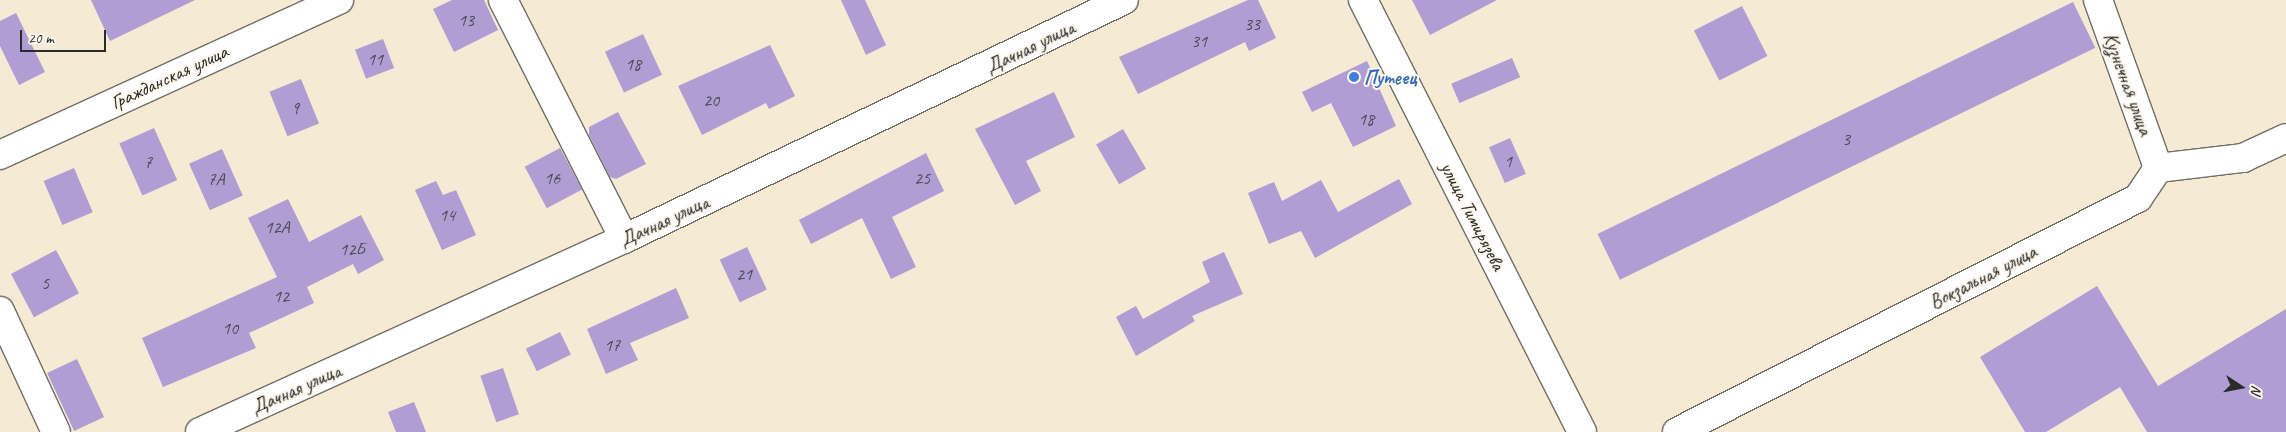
<!DOCTYPE html>
<html>
<head>
<meta charset="utf-8">
<style>
	body { margin:0 }
	#map { position:relative; width:2286px; height:432px; overflow:hidden; background:#f5ead3; font-family:Caveat,sans-serif }
	div>[style] { position:absolute }
	[style*='--x'] { left:calc(var(--x)*1px); top:calc(var(--y)*1px); width:calc(var(--w)*1px); rotate:calc(var(--a)*1deg) }
	.building>* { inset:0; background:#af9dd3; transform-origin:0 0 }
	.roads { filter:drop-shadow(1px 0 #726e66) drop-shadow(-1px 0 #726e66) drop-shadow(0 1px #726e66) drop-shadow(0 -1px #726e66) }
	.minor>* { height:28px; margin:-14px; padding:0 14px; transform-origin:14px; border-radius:14px; background:#fff }
	.major>* { height:28px; margin:-14px; padding:0 14px; transform-origin:14px; border-radius:14px; background:#fff }
	.dots>* { width:14px; height:14px; translate:-50% -50%; box-sizing:border-box; border:2px solid #fbf7ec; border-radius:50% }
	span { translate:-50% -50%; white-space:nowrap; text-align:center; line-height:1.15; -webkit-text-stroke:4px #fbf7ec; paint-order:stroke }
	.number-label { font-size:18px; color:#4c4855 }
	.number-label span { -webkit-text-stroke-width:0 }
	.street-label { font-size:20px; color:#2b2b2b }
	.shop-label { font-size:20px; color:#366cbe; font-weight:700 }
	.left { translate:0 -50%; text-align:left }
	.north { position:absolute; left:2216px; top:362px; width:50px; height:50px; -webkit-text-stroke:4px #fbf7ec; paint-order:stroke; rotate:101deg; font-size:14px; font-weight:700; line-height:20px; text-align:center; color:#2b2b2b }
	.north::after { content:''; display:block; margin:auto; width:18px; height:22px; background:#2b2b2b; clip-path:polygon(50% 0,100% 100%,50% 72%,0 100%) }
	.scale { position:absolute; left:20px; top:30px; width:86px; height:22px; box-sizing:border-box; border:2px solid #2b2b2b; border-top:0; padding-left:6px; font-size:15px; line-height:18px; white-space:nowrap; color:#2b2b2b; -webkit-text-stroke:4px #fbf7ec; paint-order:stroke }
</style>
</head>
<body>
<div id="map">
	<div class="building">
		<i style="clip-path:polygon(91px 0,195px 0,110px 41px)"></i>
		<i style="clip-path:polygon(452px 0,484px 0,498px 30px,454px 52px,433px 9px)"></i>
		<i style="clip-path:polygon(841px 0,865px 0,886px 45px,866px 55px)"></i>
		<i style="clip-path:polygon(1248px 0,1258px 0,1276px 38px,1249px 51px,1245px 42px,1138px 94px,1119px 57px)"></i>
		<i style="clip-path:polygon(1412px 0,1497px 0,1430px 35px)"></i>
		<i style="left:2073px;top:2px;width:51px;height:529px;rotate:64deg"></i>
		<i style="left:1742px;top:6px;width:56px;height:54px;rotate:63deg"></i>
		<i style="clip-path:polygon(16px 13px,45px 72px,19px 85px,0 46px,0 21px)"></i>
		<i style="left:643px;top:34px;width:45px;height:42px;rotate:65deg"></i>
		<i style="left:383px;top:39px;width:31px;height:30px;rotate:69deg"></i>
		<i style="clip-path:polygon(770px 45px,795px 96px,769px 109px,766px 103px,702px 135px,678px 86px)"></i>
		<i style="left:1512px;top:58px;width:21px;height:66px;rotate:67deg"></i>
		<i style="clip-path:polygon(1367px 61px,1396px 126px,1353px 147px,1331px 103px,1312px 112px,1302px 92px)"></i>
		<i style="left:301px;top:79px;width:48px;height:34px;rotate:68deg"></i>
		<i style="clip-path:polygon(1054px 92px,1075px 137px,1026px 161px,1041px 191px,1015px 205px,975px 129px)"></i>
		<i style="clip-path:polygon(618px 112px,646px 164px,616px 179px,610px 177px,589px 135px,589px 127px)"></i>
		<i style="left:154px;top:128px;width:57px;height:38px;rotate:66deg"></i>
		<i style="left:1123px;top:129px;width:46px;height:31px;rotate:60deg"></i>
		<i style="left:1510px;top:138px;width:39px;height:23px;rotate:66deg"></i>
		<i style="left:560px;top:148px;width:47px;height:40px;rotate:62deg"></i>
		<i style="left:222px;top:149px;width:51px;height:36px;rotate:66deg"></i>
		<i style="clip-path:polygon(926px 153px,944px 191px,892px 217px,916px 267px,891px 279px,862px 218px,811px 244px,799px 220px)"></i>
		<i style="left:74px;top:168px;width:48px;height:33px;rotate:67deg"></i>
		<i style="clip-path:polygon(1399px 179px,1412px 204px,1315px 258px,1301px 231px,1269px 244px,1248px 193px,1274px 182px,1282px 201px,1321px 180px,1338px 212px)"></i>
		<i style="clip-path:polygon(436px 181px,443px 195px,456px 190px,476px 235px,442px 250px,415px 190px)"></i>
		<i style="clip-path:polygon(288px 199px,309px 242px,361px 215px,384px 260px,358px 274px,353px 264px,307px 287px,314px 303px,249px 333px,256px 348px,163px 387px,142px 338px,277px 277px,248px 218px)"></i>
		<i style="left:747px;top:247px;width:47px;height:30px;rotate:65deg"></i>
		<i style="left:56px;top:250px;width:49px;height:51px;rotate:62deg"></i>
		<i style="clip-path:polygon(1224px 252px,1243px 294px,1192px 316px,1195px 321px,1136px 356px,1116px 317px,1136px 306px,1143px 319px,1210px 282px,1202px 262px)"></i>
		<i style="clip-path:polygon(2097px 286px,2158px 386px,2286px 309px,2286px 432px,2147px 432px,2120px 387px,2046px 432px,2025px 432px,1980px 357px)"></i>
		<i style="clip-path:polygon(676px 288px,689px 318px,630px 343px,638px 360px,606px 374px,587px 329px)"></i>
		<i style="left:560px;top:332px;width:25px;height:38px;rotate:64deg"></i>
		<i style="left:77px;top:359px;width:64px;height:33px;rotate:65deg"></i>
		<i style="left:503px;top:368px;width:49px;height:24px;rotate:71deg"></i>
		<i style="clip-path:polygon(414px 402px,426px 432px,396px 432px,388px 412px)"></i>
	</div>
	<div class="roads">
		<div class="minor">
			<i style="--x:503;--y:0;--w:268;--a:63.1"></i>
			<i style="--x:2098;--y:0;--w:178;--a:70.3"></i>
			<i style="--x:0;--y:155;--w:373;--a:-24.6"></i>
			<i style="--x:2158;--y:168;--w:86;--a:-6.7"></i>
			<i style="--x:2243;--y:158;--w:47;--a:-24.9"></i>
			<i style="--x:0;--y:311;--w:133;--a:65.2"></i>
			<i style="--x:200;--y:432;--w:466;--a:-24.5"></i>
			<i style="--x:624;--y:239;--w:554;--a:-25.55"></i>
			<i style="--x:1677;--y:432;--w:517;--a:-26.91"></i>
			<i style="--x:2138;--y:198;--w:36;--a:-56"></i>
		</div>
		<div class="major">
			<i style="--x:1363;--y:0;--w:484;--a:63.1"></i>
		</div>
	</div>
	<div class="dots">
		<i style="left:1354px;top:77px;background:#3f7fe0"></i>
	</div>
	<div class="number-label">
		<span style="left:466px;top:20px">13</span>
		<span style="left:1252px;top:24px">33</span>
		<span style="left:1199px;top:41px">31</span>
		<span style="left:375px;top:59px">11</span>
		<span style="left:633px;top:64px">18</span>
		<span style="left:711px;top:100px">20</span>
		<span style="left:295px;top:108px">9</span>
		<span style="left:1366px;top:119px">18</span>
		<span style="left:1846px;top:139px">3</span>
		<span style="left:1508px;top:161px">1</span>
		<span style="left:148px;top:162px">7</span>
		<span style="left:552px;top:178px">16</span>
		<span style="left:922px;top:178px">25</span>
		<span style="left:216px;top:179px">7А</span>
		<span style="left:447px;top:215px">14</span>
		<span style="left:277px;top:227px">12А</span>
		<span style="left:352px;top:249px">12Б</span>
		<span style="left:744px;top:274px">21</span>
		<span style="left:45px;top:283px">5</span>
		<span style="left:281px;top:296px">12</span>
		<span style="left:230px;top:328px">10</span>
		<span style="left:612px;top:345px">17</span>
	</div>
	<div class="street-label">
		<span style="left:1030px;top:47px;rotate:-26deg">Дачная улица</span>
		<span style="left:169px;top:77px;rotate:-25deg">Гражданская улица</span>
		<span style="left:2128px;top:84px;rotate:70deg">Кузнечная улица</span>
		<span style="left:1473px;top:216px;rotate:63deg">улица Тимирязева</span>
		<span style="left:664px;top:221px;rotate:-25deg">Дачная улица</span>
		<span style="left:1983px;top:277px;rotate:-27deg">Вокзальная улица</span>
		<span style="left:296px;top:389px;rotate:-24deg">Дачная улица</span>
	</div>
	<div class="shop-label">
		<span class="left" style="left:1364px;top:77px">Путеец</span>
	</div>
	<div class="north">N</div>
	<div class="scale">20 m</div>
</div>
</body>
</html>
